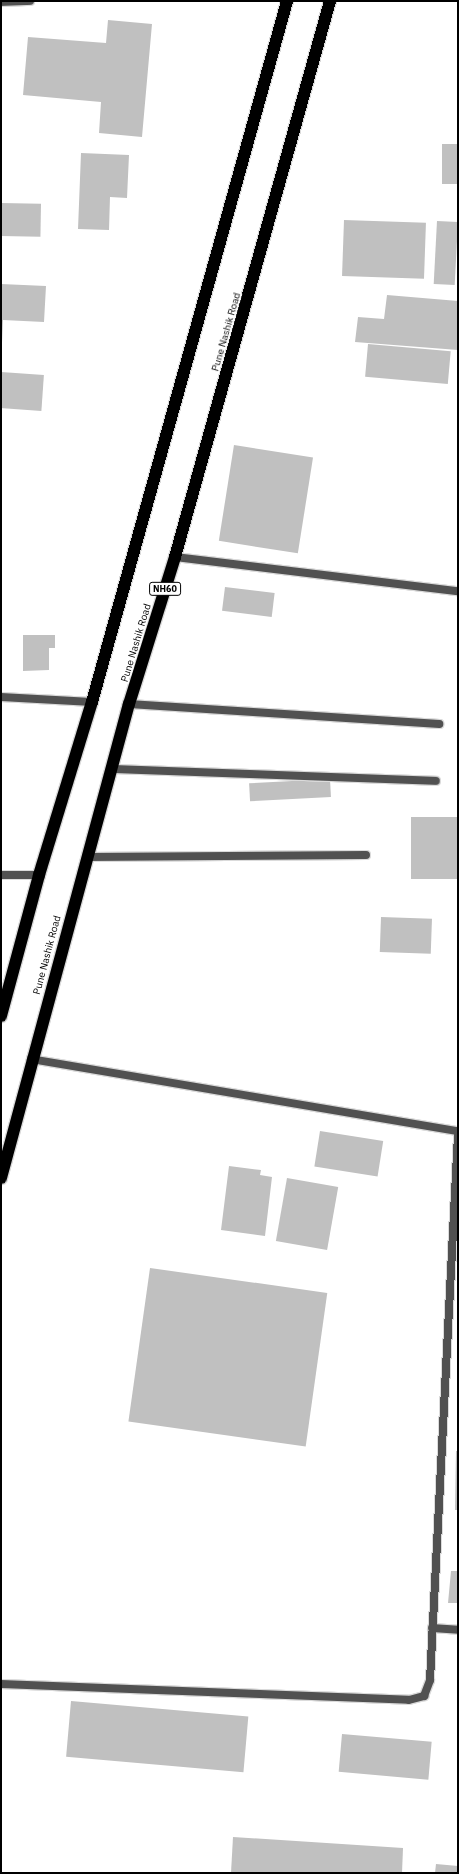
<!DOCTYPE html>
<html>
<head>
<meta charset="utf-8">
<style>
	body { margin:0 }
	#map { position:relative; width:459px; height:1874px; overflow:hidden; background:#fff; font-family:"IBM Plex Sans",sans-serif }
	div>[style] { position:absolute }
	[style*='--x'] { left:calc(var(--x)*1px); top:calc(var(--y)*1px); width:calc(var(--w)*1px); rotate:calc(var(--a)*1deg) }
	.building>* { inset:0; background:#c0c0c0; transform-origin:0 0 }
	.roads { filter:drop-shadow(1px 0 #dbdbdb) drop-shadow(-1px 0 #dbdbdb) drop-shadow(0 1px #dbdbdb) drop-shadow(0 -1px #dbdbdb) }
	.street>* { height:8px; margin:-4px; padding:0 4px; transform-origin:4px; border-radius:4px; background:#515151 }
	.highway>* { height:12px; margin:-6px; padding:0 6px; transform-origin:6px; border-radius:6px; background:#000 }
	span { translate:-50% -50%; white-space:nowrap; text-align:center; line-height:1.15; -webkit-text-stroke:3px #fff; paint-order:stroke }
	.shield-label span { padding:1px 3px; background:#fff; border:1px solid; border-radius:3px; -webkit-text-stroke-width:0 }
	.shield-label { font-size:9px; color:#000; font-weight:700 }
	.street-label { font-size:10px; color:#000 }
	.frame { position:absolute; inset:0; border:2px solid #000; pointer-events:none }
</style>
</head>
<body>
<div id="map">
	<div class="building">
		<i style="clip-path:polygon(108px 20px,152px 24px,142px 137px,99px 133px,101px 102px,23px 95px,28px 37px,106px 43px)"></i>
		<i style="left:442px;top:144px;width:16px;height:40px"></i>
		<i style="clip-path:polygon(81px 153px,129px 155px,127px 198px,110px 197px,109px 230px,78px 229px)"></i>
		<i style="left:1px;top:203px;width:40px;height:33px;rotate:1deg"></i>
		<i style="left:344px;top:220px;width:82px;height:56px;rotate:2deg"></i>
		<i style="left:437px;top:221px;width:21px;height:63px;rotate:3deg"></i>
		<i style="clip-path:polygon(1px 284px,46px 286px,44px 322px,3px 320px,2px 343px)"></i>
		<i style="clip-path:polygon(387px 295px,458px 301px,458px 350px,355px 342px,358px 317px,384px 319px)"></i>
		<i style="left:368px;top:344px;width:83px;height:33px;rotate:5deg"></i>
		<i style="left:1px;top:372px;width:43px;height:36px;rotate:4deg"></i>
		<i style="left:234px;top:445px;width:80px;height:97px;rotate:9deg"></i>
		<i style="left:225px;top:587px;width:50px;height:24px;rotate:7deg"></i>
		<i style="clip-path:polygon(23px 635px,55px 635px,55px 648px,49px 648px,49px 670px,23px 671px)"></i>
		<i style="left:330px;top:779px;width:18px;height:81px;rotate:87deg"></i>
		<i style="left:458px;top:817px;width:62px;height:47px;rotate:90deg"></i>
		<i style="left:381px;top:917px;width:51px;height:35px;rotate:2deg"></i>
		<i style="left:320px;top:1131px;width:64px;height:36px;rotate:9deg"></i>
		<i style="clip-path:polygon(229px 1166px,261px 1170px,260px 1175px,272px 1177px,265px 1236px,221px 1230px)"></i>
		<i style="left:287px;top:1178px;width:52px;height:64px;rotate:10deg"></i>
		<i style="left:150px;top:1268px;width:179px;height:155px;rotate:8deg"></i>
		<i style="clip-path:polygon(456px 1451px,458px 1451px,458px 1510px,455px 1510px)"></i>
		<i style="clip-path:polygon(451px 1571px,458px 1571px,458px 1603px,448px 1603px)"></i>
		<i style="left:71px;top:1701px;width:178px;height:56px;rotate:5deg"></i>
		<i style="left:342px;top:1734px;width:90px;height:38px;rotate:5deg"></i>
		<i style="clip-path:polygon(233px 1837px,403px 1848px,402px 1873px,231px 1873px)"></i>
		<i style="clip-path:polygon(436px 1864px,458px 1866px,458px 1873px,435px 1873px)"></i>
	</div>
	<div class="roads">
		<div class="street">
			<i style="--x:1;--y:2;--w:29;--a:-2"></i>
			<i style="--x:175;--y:557;--w:285;--a:6.9"></i>
			<i style="--x:1;--y:697;--w:91;--a:3.1"></i>
			<i style="--x:129;--y:704;--w:311;--a:3.7"></i>
			<i style="--x:111;--y:769;--w:325;--a:2.1"></i>
			<i style="--x:87;--y:857;--w:279;--a:-0.4"></i>
			<i style="--x:1;--y:875;--w:38;--a:0"></i>
			<i style="--x:31;--y:1059;--w:433;--a:9.6"></i>
			<i style="--x:432;--y:1628;--w:26;--a:4"></i>
			<i style="--x:1;--y:1684;--w:408;--a:2.2"></i>
			<i style="--x:409;--y:1700;--w:16;--a:-15"></i>
			<i style="--x:424;--y:1696;--w:17;--a:-69"></i>
			<i style="--x:430;--y:1680;--w:546;--a:-87.06"></i>
		</div>
		<div class="highway">
			<i style="--x:1;--y:1016;--w:146;--a:-74.9"></i>
			<i style="--x:39;--y:875;--w:181;--a:-73"></i>
			<i style="--x:92;--y:702;--w:728;--a:-74.45"></i>
			<i style="--x:1;--y:1178;--w:491;--a:-74.9"></i>
			<i style="--x:129;--y:704;--w:154;--a:-72.6"></i>
			<i style="--x:175;--y:557;--w:577;--a:-74.42"></i>
		</div>
	</div>
	<div class="shield-label">
		<span style="left:165px;top:589px">NH60</span>
	</div>
	<div class="street-label">
		<span style="left:226px;top:332px;rotate:-74deg">Pune Nashik Road</span>
		<span style="left:136px;top:643px;rotate:-73deg">Pune Nashik Road</span>
		<span style="left:47px;top:955px;rotate:-75deg">Pune Nashik Road</span>
	</div>
	<div class="frame"></div>
</div>
</body>
</html>
